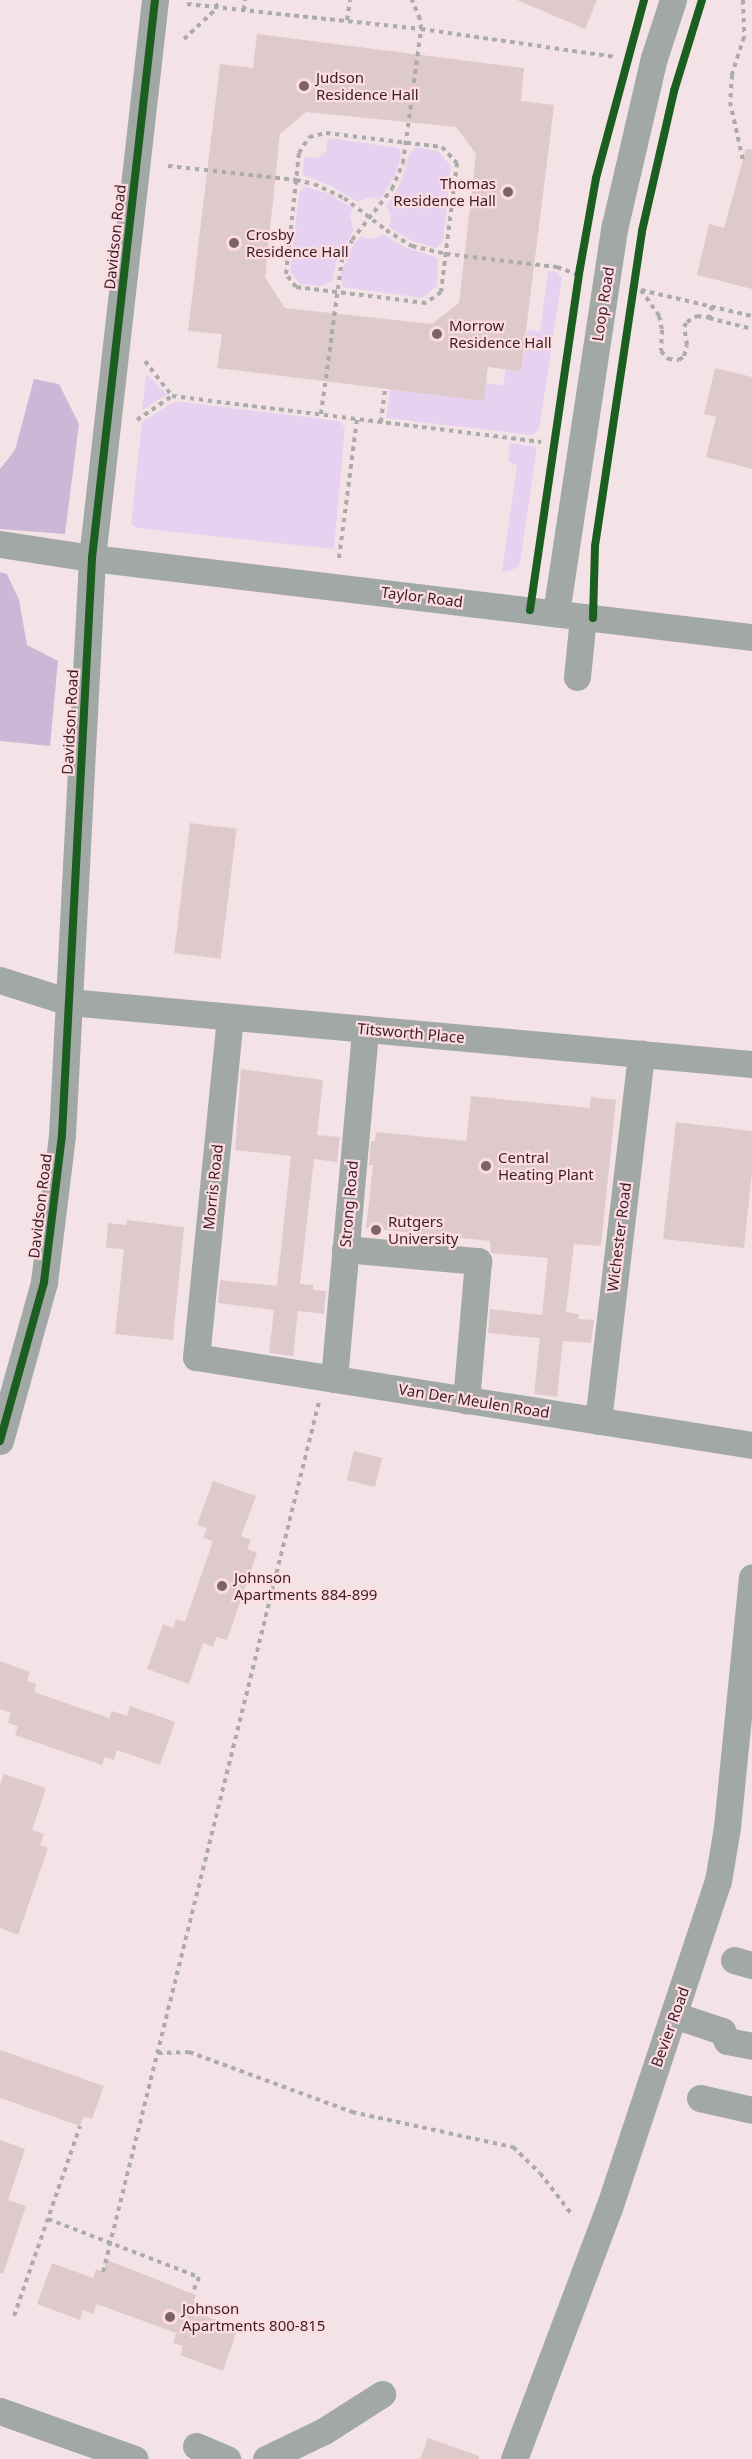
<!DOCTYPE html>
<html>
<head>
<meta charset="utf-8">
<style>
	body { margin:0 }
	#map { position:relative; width:752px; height:2459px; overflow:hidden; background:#f4e3e6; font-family:"Noto Sans",sans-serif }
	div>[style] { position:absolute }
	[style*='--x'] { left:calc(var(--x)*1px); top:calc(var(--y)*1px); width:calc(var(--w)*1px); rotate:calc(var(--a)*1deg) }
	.green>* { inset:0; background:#e6d2f0 }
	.forest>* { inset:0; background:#ccb8d6 }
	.building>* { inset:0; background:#dfcacb; transform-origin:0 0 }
	.path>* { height:4px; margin-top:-2px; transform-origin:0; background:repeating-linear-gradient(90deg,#ababaa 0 4.5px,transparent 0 9px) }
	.minor>* { height:27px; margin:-13.5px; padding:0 13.5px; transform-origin:13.5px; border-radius:13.5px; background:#a1a8a6 }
	.cycleway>* { height:8px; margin:-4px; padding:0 4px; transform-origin:4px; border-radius:4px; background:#1b5e20 }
	.dots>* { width:16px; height:16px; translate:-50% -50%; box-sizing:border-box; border:3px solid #fcdbe1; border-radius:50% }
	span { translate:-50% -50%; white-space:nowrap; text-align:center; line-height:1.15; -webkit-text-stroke:4.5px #fcdbe1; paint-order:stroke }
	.poi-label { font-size:15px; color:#3b1e25 }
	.left { translate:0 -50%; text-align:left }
	.right { translate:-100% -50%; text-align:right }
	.street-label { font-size:15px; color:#3b1e25 }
</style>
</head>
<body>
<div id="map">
	<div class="green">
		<i style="clip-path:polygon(328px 138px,399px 148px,401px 156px,395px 176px,380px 200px,371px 197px,358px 202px,331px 186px,303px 175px,304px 157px,318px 158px,326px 151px)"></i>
		<i style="clip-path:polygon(416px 147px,438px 151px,451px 166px,443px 242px,436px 248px,412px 241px,389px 227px,391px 216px,387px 206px,401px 182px,409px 154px)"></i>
		<i style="clip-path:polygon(305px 187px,327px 193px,353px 208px,350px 217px,354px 230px,337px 260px,332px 281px,322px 286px,300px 284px,290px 271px,299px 193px)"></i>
		<i style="clip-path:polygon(383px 234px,405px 247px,438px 258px,437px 286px,422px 298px,343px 287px,340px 278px,342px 269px,354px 244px,360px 237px,372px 239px)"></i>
		<i style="clip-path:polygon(548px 271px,557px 272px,562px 278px,539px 430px,531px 435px,386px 418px,390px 389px,483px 401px,486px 383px,503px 385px,506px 369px,521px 371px,527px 330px,540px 332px)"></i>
		<i style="clip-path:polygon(146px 376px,149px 376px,167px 395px,142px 410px)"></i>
		<i style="clip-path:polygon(175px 401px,339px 421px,345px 428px,334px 549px,137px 528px,131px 524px,142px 422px)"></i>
		<i style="clip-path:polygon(510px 443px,537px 447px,520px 563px,516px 568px,507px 572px,502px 571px,517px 465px,508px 462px)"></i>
	</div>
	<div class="forest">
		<i style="clip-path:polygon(34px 379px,59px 384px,79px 424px,65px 534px,0 529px,0 469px,15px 450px)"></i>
		<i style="clip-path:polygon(0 572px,7px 574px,19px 600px,27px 645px,58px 661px,50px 746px,0 741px)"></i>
	</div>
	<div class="building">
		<i style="clip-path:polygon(517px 0,597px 0,585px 29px)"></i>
		<i style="clip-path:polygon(evenodd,257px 34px,524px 68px,521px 101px,554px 105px,521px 371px,488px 367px,484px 401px,217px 368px,222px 334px,188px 331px,220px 64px,253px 68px,257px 34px,306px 112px,456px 127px,476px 154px,459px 303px,432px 324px,285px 308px,265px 277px,280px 134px,306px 112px)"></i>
		<i style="clip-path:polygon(746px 149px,752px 149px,752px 289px,697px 275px,709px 224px,724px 228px)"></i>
		<i style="clip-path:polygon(715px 368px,752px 377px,752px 469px,706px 457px,716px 417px,704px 414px)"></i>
		<i style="left:190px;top:823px;width:47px;height:131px;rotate:7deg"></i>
		<i style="clip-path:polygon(241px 1069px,323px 1080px,317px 1135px,340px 1137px,337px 1162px,314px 1159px,300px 1284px,313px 1285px,313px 1290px,326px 1291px,324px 1314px,298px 1311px,293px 1356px,269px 1353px,274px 1310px,218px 1303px,220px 1280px,277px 1286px,291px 1156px,235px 1150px)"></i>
		<i style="clip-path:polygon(471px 1096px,590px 1108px,591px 1097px,616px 1100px,601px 1246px,574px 1244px,566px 1312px,579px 1314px,578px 1319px,594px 1320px,591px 1343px,563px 1341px,557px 1397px,534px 1394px,540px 1338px,488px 1333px,490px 1309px,542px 1315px,548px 1258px,491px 1253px,490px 1241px,366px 1228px,373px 1165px,369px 1165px,371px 1141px,375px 1141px,376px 1132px,466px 1141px)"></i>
		<i style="clip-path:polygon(676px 1122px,752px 1131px,752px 1172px,744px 1248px,663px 1239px)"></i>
		<i style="clip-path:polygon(127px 1220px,184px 1227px,173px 1340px,115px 1334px,124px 1249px,106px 1248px,108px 1223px,126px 1225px)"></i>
		<i style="left:354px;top:1451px;width:29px;height:30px;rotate:14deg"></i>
		<i style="clip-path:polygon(213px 1481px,256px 1496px,241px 1536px,251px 1540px,247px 1549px,257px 1553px,227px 1640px,216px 1637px,213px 1647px,203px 1643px,189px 1684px,147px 1669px,163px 1624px,173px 1628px,176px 1619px,185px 1622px,213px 1541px,203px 1538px,207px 1528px,197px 1525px)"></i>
		<i style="clip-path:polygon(0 1661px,30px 1672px,27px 1681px,36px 1684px,34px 1692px,109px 1718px,112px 1711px,127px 1716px,130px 1706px,175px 1722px,160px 1765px,117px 1750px,114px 1760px,105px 1757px,102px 1765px,15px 1735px,18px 1726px,8px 1723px,11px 1713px,0 1709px)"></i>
		<i style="clip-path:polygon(4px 1774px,46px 1788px,32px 1830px,44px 1834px,40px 1845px,48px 1848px,18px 1935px,0 1928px,0 1784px)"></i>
		<i style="clip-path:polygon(0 2050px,104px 2086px,92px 2119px,84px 2116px,80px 2126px,0 2098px)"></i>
		<i style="clip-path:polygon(0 2140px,25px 2149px,8px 2200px,26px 2206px,3px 2274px,0 2273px)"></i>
		<i style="clip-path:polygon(107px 2260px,196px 2295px,194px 2302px,204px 2305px,200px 2314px,238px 2328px,223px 2371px,180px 2355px,183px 2346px,173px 2343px,176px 2333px,97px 2304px,93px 2314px,83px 2310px,80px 2320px,37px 2304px,52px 2263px,93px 2278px,96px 2269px,103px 2272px)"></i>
		<i style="clip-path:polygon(428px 2438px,479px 2456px,479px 2459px,420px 2459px)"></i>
	</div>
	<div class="path">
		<i style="--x:743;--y:0;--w:37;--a:88"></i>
		<i style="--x:744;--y:37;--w:40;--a:108"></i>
		<i style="--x:732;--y:75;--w:27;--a:94"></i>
		<i style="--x:730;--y:102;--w:59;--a:77.4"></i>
		<i style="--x:187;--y:4;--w:235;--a:6.1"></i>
		<i style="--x:421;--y:29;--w:196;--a:8.2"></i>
		<i style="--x:244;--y:10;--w:10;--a:-84"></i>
		<i style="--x:347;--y:20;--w:20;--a:-81"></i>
		<i style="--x:184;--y:39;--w:45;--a:-43.2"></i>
		<i style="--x:217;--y:8;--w:8;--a:-104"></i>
		<i style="--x:326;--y:133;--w:117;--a:6.9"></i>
		<i style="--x:442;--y:147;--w:22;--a:47"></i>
		<i style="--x:457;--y:163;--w:130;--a:97.1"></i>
		<i style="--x:441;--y:292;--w:19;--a:144"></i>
		<i style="--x:426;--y:303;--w:131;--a:-173"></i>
		<i style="--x:296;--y:287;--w:16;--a:-128"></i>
		<i style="--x:286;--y:274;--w:122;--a:-83.9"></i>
		<i style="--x:299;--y:153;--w:19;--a:-58"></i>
		<i style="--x:309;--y:137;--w:17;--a:-13"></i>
		<i style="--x:168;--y:166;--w:129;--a:6.2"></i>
		<i style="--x:296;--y:180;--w:18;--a:13"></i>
		<i style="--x:314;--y:184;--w:33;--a:25"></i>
		<i style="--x:344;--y:198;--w:53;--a:37.3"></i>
		<i style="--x:386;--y:230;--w:31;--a:32"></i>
		<i style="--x:412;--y:246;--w:35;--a:13"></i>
		<i style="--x:446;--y:254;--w:112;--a:6.7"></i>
		<i style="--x:557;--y:267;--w:23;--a:20"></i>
		<i style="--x:634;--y:285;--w:9;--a:36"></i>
		<i style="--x:641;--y:290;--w:114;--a:13.2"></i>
		<i style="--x:641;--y:290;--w:32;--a:55"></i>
		<i style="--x:659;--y:316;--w:14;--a:78"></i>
		<i style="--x:662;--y:330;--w:21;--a:93"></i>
		<i style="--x:661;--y:351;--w:11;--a:49"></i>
		<i style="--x:668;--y:359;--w:11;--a:5"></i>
		<i style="--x:679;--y:360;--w:6;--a:-39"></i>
		<i style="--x:684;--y:356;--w:11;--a:-75"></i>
		<i style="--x:687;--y:345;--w:18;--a:-99"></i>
		<i style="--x:684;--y:327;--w:6;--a:-59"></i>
		<i style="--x:687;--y:322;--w:12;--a:-31"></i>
		<i style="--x:697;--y:316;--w:12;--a:9"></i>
		<i style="--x:712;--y:306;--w:12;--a:104"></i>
		<i style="--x:709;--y:318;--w:44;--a:14.3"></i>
		<i style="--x:145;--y:361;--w:44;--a:52.4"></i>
		<i style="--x:321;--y:414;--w:156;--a:-82.3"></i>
		<i style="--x:342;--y:259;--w:21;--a:-62"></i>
		<i style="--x:352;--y:240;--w:65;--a:-51.9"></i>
		<i style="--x:392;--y:189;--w:28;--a:-67"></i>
		<i style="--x:403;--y:163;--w:135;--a:-82.3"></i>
		<i style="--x:421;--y:29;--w:10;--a:-96"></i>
		<i style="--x:420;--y:19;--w:21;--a:-113"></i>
		<i style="--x:137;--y:420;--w:42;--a:-34.4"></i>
		<i style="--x:172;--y:396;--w:372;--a:7.1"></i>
		<i style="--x:381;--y:422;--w:33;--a:-83"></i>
		<i style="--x:339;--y:558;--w:140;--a:-82.6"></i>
		<i style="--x:158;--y:2053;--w:31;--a:-2"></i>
		<i style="--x:189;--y:2052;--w:174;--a:20.2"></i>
		<i style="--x:352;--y:2112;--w:165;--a:12.3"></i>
		<i style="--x:513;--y:2147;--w:37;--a:44"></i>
		<i style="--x:540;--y:2173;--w:54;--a:52.5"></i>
		<i style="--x:48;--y:2219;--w:162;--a:21"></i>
		<i style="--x:199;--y:2277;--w:18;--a:112"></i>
		<i style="--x:103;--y:2272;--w:896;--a:-76.06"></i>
		<i style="--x:14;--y:2316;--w:201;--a:-70.8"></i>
	</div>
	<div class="minor">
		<i style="--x:0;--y:544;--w:93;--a:8.7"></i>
		<i style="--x:92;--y:558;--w:665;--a:6.83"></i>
		<i style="--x:556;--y:613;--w:392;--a:-81.4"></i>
		<i style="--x:615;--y:225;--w:171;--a:-76.9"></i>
		<i style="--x:654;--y:58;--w:61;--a:-71.9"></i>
		<i style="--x:577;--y:677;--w:60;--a:-84.3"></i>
		<i style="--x:0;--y:980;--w:72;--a:17.7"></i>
		<i style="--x:69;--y:1002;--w:686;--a:5.19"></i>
		<i style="--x:230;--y:1017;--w:342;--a:95.7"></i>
		<i style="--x:196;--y:1357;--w:563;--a:8.99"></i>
		<i style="--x:345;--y:1249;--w:134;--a:5.2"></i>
		<i style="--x:478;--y:1261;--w:140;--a:94.9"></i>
		<i style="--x:334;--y:1379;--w:351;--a:-84.9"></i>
		<i style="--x:598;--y:1421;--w:370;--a:-83.3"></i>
		<i style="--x:0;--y:1441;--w:165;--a:-74.5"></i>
		<i style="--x:44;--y:1282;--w:148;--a:-83"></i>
		<i style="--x:62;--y:1135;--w:578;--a:-87.02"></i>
		<i style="--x:92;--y:558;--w:562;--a:-83.56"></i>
		<i style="--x:734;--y:1960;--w:19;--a:16"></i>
		<i style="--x:674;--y:2015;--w:51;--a:18.4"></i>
		<i style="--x:722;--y:2031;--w:11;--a:63"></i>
		<i style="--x:727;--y:2041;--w:25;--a:11"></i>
		<i style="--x:700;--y:2098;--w:53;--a:13"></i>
		<i style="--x:0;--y:2411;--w:143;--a:19.6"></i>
		<i style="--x:196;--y:2446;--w:34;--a:23"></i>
		<i style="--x:266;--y:2459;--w:64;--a:-25.8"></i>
		<i style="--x:324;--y:2431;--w:69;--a:-32.5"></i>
		<i style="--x:514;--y:2459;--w:268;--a:-69.3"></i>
		<i style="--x:609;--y:2208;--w:345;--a:-71.6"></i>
		<i style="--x:718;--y:1881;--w:55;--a:-80.5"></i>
		<i style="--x:727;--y:1827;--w:251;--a:-84.3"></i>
	</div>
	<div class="cycleway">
		<i style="--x:530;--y:610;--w:346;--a:-81.7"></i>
		<i style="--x:580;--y:268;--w:91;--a:-79.9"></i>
		<i style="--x:596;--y:178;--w:184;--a:-74.9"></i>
		<i style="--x:593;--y:618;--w:72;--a:-88.4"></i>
		<i style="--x:595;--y:546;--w:318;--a:-81.5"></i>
		<i style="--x:642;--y:231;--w:144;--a:-77.1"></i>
		<i style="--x:674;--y:91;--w:95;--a:-72.9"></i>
		<i style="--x:0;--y:1441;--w:165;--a:-74.5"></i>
		<i style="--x:44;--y:1282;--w:148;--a:-83"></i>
		<i style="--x:62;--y:1135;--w:578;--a:-87.02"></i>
		<i style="--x:92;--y:558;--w:562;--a:-83.56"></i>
	</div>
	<div class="dots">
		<i style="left:304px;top:86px;background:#7c6369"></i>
		<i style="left:508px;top:192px;background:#7c6369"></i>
		<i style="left:234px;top:243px;background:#7c6369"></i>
		<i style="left:437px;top:334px;background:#7c6369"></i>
		<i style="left:486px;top:1166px;background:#7c6369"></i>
		<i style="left:376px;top:1230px;background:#7c6369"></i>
		<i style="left:222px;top:1586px;background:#7c6369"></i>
		<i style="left:170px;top:2317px;background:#7c6369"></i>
	</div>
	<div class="poi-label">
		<span class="left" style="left:316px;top:86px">Judson<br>Residence Hall</span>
		<span class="right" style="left:496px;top:192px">Thomas<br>Residence Hall</span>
		<span class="left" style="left:246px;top:243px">Crosby<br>Residence Hall</span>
		<span class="left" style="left:449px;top:334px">Morrow<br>Residence Hall</span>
		<span class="left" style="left:498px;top:1166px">Central<br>Heating Plant</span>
		<span class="left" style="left:388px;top:1230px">Rutgers<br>University</span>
		<span class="left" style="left:234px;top:1586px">Johnson<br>Apartments 884-899</span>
		<span class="left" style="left:182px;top:2317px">Johnson<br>Apartments 800-815</span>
	</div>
	<div class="street-label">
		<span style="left:115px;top:237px;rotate:-84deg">Davidson Road</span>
		<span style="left:603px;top:304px;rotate:-81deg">Loop Road</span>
		<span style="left:422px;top:597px;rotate:7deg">Taylor Road</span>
		<span style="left:70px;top:722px;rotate:-87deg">Davidson Road</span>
		<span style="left:411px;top:1033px;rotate:5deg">Titsworth Place</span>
		<span style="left:213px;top:1187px;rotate:-84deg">Morris Road</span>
		<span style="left:349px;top:1204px;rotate:-85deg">Strong Road</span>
		<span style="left:40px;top:1206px;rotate:-83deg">Davidson Road</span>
		<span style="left:619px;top:1237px;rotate:-83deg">Wichester Road</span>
		<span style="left:474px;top:1401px;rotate:9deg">Van Der Meulen Road</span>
		<span style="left:670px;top:2027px;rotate:-70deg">Bevier Road</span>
	</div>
</div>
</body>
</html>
